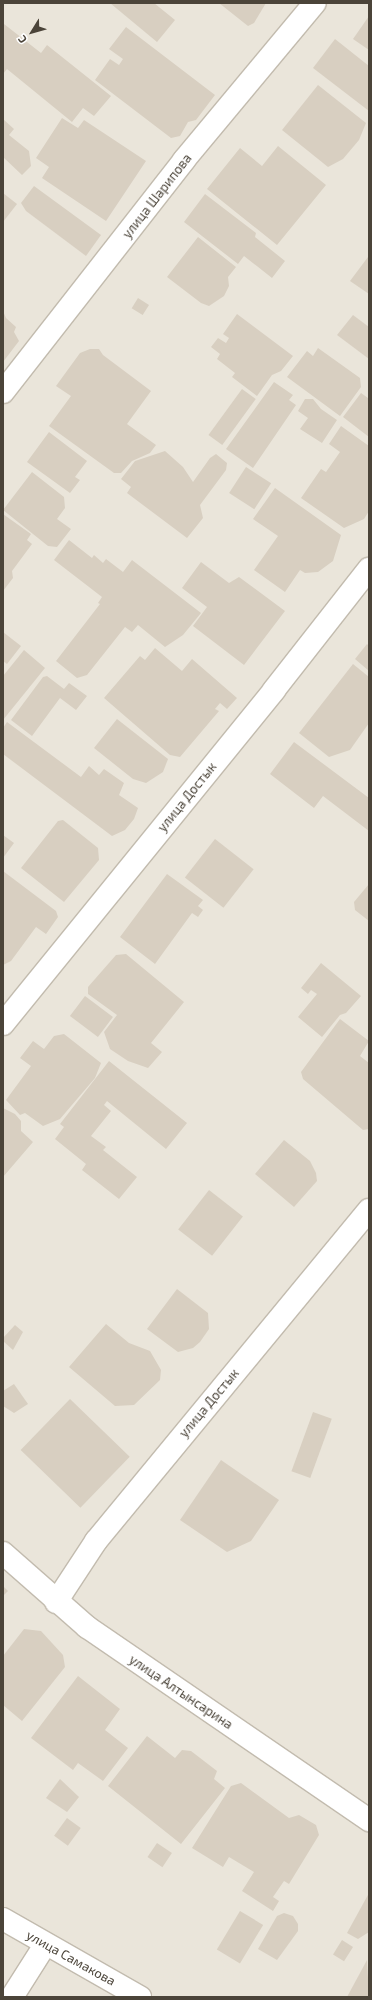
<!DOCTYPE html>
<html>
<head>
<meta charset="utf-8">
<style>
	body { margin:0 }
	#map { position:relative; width:372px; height:2000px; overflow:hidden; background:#f6f3ec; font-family:"Exo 2",sans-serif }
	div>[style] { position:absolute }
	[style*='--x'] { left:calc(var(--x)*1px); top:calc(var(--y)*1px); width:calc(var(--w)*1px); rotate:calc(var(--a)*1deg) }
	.residential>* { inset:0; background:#eae5da; transform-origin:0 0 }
	.building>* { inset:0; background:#d8cfc1; transform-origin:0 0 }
	.roads { filter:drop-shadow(1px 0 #c2bbae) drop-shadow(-1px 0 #c2bbae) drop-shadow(0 1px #c2bbae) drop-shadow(0 -1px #c2bbae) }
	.street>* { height:22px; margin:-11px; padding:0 11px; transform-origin:11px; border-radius:11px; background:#fff }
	span { translate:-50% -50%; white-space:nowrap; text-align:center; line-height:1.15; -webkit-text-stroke:3px #fff; paint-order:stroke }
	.street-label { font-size:13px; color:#4b4439 }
	.frame { position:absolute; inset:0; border:4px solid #4b4439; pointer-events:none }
	.north { position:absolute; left:12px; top:12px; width:40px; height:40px; -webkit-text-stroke:3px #fff; paint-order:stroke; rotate:233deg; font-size:11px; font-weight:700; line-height:16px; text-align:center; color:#4b4439 }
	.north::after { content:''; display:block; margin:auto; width:14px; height:18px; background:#4b4439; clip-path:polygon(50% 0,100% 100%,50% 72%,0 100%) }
</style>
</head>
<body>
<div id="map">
	<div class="residential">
		<i style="left:3px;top:3px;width:366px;height:1994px"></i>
	</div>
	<div class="building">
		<i style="clip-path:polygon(110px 3px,154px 3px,175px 20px,157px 42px)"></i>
		<i style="clip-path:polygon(219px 3px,266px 3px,254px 23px,248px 26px)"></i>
		<i style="clip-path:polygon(369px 16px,369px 50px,353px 39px)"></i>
		<i style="clip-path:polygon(4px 24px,41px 53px,47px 45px,111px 96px,94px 116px,83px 108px,72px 122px,7px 69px,3px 74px)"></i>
		<i style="clip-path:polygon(126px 27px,215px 95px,196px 120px,188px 122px,180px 136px,171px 138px,95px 80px,110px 59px,119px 65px,123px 59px,109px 49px)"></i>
		<i style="clip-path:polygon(335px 39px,369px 66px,369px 111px,313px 68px)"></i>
		<i style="clip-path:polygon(318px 85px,366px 123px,359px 140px,343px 159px,328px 167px,282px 130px)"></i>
		<i style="clip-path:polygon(62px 118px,78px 128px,84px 120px,146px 161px,106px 221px,42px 178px,49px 167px,36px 158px)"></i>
		<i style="clip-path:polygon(3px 119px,14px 129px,9px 135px,29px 151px,31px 166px,22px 175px,3px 157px)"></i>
		<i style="clip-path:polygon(278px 146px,326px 185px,277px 245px,207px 189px,240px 148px,262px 166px)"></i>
		<i style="clip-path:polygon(34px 186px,101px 235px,86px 256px,26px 211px,21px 203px)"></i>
		<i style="clip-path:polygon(3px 193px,17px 204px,3px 222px)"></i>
		<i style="clip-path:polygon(205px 194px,256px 233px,255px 237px,285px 261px,272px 278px,244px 256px,238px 264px,184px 222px)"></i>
		<i style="clip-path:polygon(198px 237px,236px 267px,228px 277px,229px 286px,224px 296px,209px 306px,201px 303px,167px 277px)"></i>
		<i style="clip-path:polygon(368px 257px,369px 258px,369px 294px,350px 281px)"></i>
		<i style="left:138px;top:298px;width:13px;height:12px;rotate:32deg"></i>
		<i style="clip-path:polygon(3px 311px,6px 318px,16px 327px,14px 332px,19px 341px,3px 362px)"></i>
		<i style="clip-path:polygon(237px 314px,293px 356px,281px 371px,272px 375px,257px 396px,232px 377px,235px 373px,217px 359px,220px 354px,211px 347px,218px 338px,226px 343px,229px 338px,223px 334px)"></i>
		<i style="clip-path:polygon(353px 315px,369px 327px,369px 359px,337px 335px)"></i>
		<i style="clip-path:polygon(318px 348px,360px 378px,361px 387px,340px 416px,287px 377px,307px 351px,313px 356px)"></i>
		<i style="clip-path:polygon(90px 349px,99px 349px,103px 355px,151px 391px,127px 424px,156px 445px,150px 453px,132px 461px,121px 473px,114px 473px,49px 426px,71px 396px,56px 386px,80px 353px)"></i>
		<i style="clip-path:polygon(274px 382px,293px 395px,289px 400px,296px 405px,253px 468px,226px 449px)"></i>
		<i style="left:242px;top:389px;width:17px;height:57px;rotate:36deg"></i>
		<i style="clip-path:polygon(361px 393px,368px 398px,369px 396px,369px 437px,343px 417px)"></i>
		<i style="clip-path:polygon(305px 399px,313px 399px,321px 409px,337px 420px,322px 443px,300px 429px,308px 418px,298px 411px)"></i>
		<i style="clip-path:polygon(341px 426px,369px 446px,369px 511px,364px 519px,344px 528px,301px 498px,321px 469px,326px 472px,340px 452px,329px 444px)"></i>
		<i style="clip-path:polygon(49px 432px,87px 461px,75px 477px,80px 480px,70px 493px,27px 462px)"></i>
		<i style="clip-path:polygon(165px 451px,183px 467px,193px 482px,210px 458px,216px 454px,227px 463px,226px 470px,200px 505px,203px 518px,187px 538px,127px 493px,131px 487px,121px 479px,135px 461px)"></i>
		<i style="left:246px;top:467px;width:30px;height:31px;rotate:33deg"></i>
		<i style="clip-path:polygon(32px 472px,64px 497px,65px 508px,57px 519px,71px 529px,57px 547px,48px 546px,3px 510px)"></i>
		<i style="clip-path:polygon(275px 488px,341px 535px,333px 561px,318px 572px,305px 573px,300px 570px,285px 592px,254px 570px,278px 536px,253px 519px)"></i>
		<i style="clip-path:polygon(3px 514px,31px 534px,27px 540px,32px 544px,12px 571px,13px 578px,3px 591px)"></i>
		<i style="clip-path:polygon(69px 540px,92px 558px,94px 555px,103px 563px,106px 559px,123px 572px,132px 560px,201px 613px,183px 635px,165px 647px,138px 625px,132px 632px,125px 627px,87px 675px,77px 678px,56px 661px,100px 604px,98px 603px,102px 597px,54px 560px)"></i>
		<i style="clip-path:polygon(201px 562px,229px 583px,239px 577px,285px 611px,244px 665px,193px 626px,207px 607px,182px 588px)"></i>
		<i style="clip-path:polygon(3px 632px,21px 646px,7px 664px,3px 661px)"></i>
		<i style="clip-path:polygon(367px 644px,369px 646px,369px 671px,355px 659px)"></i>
		<i style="clip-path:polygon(155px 648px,182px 671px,192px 659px,237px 698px,227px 709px,220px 703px,215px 709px,219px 711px,180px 757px,170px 755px,104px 698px,140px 656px,145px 660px)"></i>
		<i style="clip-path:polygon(24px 650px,45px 668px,3px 720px,3px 676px)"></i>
		<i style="clip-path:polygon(353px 664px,369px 677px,369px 723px,350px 750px,329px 757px,299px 733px)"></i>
		<i style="clip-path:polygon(47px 676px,64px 689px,69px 683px,87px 696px,76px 710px,60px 698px,32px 736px,11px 720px,43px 677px)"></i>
		<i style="clip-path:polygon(117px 719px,168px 759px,163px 772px,146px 783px,133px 779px,94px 748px)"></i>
		<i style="clip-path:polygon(7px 722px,81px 777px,89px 766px,99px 775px,104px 769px,124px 783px,119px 795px,138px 808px,134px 819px,125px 830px,112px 836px,3px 754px,3px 728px)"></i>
		<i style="clip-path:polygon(294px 742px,369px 798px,369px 831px,323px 796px,314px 808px,270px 774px)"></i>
		<i style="clip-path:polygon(63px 820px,98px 848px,99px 860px,64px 902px,21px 868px,58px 821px)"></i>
		<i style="clip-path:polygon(3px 835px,14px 843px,3px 858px)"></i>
		<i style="left:215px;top:839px;width:49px;height:49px;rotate:38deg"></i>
		<i style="clip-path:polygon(3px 871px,56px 911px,58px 917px,46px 934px,36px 927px,11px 961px,3px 965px)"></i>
		<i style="clip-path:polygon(167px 874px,203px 900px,198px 906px,203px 910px,198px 917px,192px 913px,155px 964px,120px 937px)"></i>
		<i style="clip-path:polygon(369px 884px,369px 921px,355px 910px,354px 902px)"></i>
		<i style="clip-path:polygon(126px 954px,184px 1002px,151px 1043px,162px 1052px,148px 1068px,128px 1061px,110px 1049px,104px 1032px,117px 1015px,88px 994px,88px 987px,116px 955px)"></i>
		<i style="clip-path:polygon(321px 963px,361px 996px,346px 1013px,340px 1015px,322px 1037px,298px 1017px,317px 994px,311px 990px,308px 994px,301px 988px)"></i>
		<i style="left:85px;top:996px;width:35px;height:25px;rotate:37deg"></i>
		<i style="clip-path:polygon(340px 1019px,369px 1041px,360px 1056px,369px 1063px,369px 1129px,363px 1130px,303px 1079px,301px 1072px)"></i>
		<i style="clip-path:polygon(64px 1034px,101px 1063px,95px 1078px,60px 1119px,43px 1126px,25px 1113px,20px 1115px,6px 1100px,31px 1066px,20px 1058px,33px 1041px,44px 1049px,54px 1036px)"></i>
		<i style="clip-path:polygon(109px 1061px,187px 1123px,166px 1149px,107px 1101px,104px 1105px,111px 1111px,91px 1136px,106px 1147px,103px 1150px,137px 1177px,119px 1199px,82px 1170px,86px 1164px,55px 1139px,64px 1127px,60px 1124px)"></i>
		<i style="clip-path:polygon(3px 1108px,15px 1114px,21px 1121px,21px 1131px,33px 1142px,3px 1177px)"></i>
		<i style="clip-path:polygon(284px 1140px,310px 1161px,316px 1173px,317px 1181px,294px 1207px,255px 1174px)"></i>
		<i style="left:209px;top:1190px;width:43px;height:50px;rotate:38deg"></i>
		<i style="clip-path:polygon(177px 1289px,208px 1313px,209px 1329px,200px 1342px,193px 1348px,178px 1352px,147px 1329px)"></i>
		<i style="clip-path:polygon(106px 1324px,129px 1343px,150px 1351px,161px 1370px,160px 1380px,134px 1405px,115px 1406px,69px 1367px)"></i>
		<i style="clip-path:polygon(15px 1325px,23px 1332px,13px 1350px,3px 1341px,3px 1338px)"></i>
		<i style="clip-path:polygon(14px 1384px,28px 1404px,14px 1413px,3px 1406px,3px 1391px)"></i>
		<i style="left:70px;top:1399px;width:83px;height:71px;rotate:44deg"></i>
		<i style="left:313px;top:1412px;width:20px;height:63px;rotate:20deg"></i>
		<i style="clip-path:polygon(221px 1460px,279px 1500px,251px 1541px,227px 1552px,180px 1520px)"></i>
		<i style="clip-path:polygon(3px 1586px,8px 1591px,3px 1596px)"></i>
		<i style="clip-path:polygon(24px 1629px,41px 1631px,63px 1655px,65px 1667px,22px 1721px,3px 1705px,3px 1656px)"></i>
		<i style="clip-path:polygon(78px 1676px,120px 1709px,105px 1730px,128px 1748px,103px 1781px,78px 1763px,73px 1770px,31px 1738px)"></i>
		<i style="clip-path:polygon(147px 1736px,175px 1758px,182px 1750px,191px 1751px,217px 1771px,214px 1779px,225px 1788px,181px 1844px,108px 1786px)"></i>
		<i style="clip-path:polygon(60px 1779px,79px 1797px,67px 1812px,46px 1798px)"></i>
		<i style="clip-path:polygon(241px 1783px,289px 1818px,299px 1815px,316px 1825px,319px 1835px,289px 1884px,284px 1881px,273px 1897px,279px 1901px,273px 1911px,242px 1891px,254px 1872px,229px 1857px,223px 1867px,192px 1848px,231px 1786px)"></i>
		<i style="left:67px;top:1818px;width:17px;height:22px;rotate:36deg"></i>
		<i style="left:157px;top:1843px;width:18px;height:17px;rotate:34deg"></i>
		<i style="clip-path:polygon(369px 1893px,369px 1932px,358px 1939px,347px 1933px)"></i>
		<i style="left:240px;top:1911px;width:27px;height:45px;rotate:31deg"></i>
		<i style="clip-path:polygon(284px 1913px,293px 1916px,298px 1924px,298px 1931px,277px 1960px,258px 1949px,277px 1916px)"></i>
		<i style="left:342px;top:1940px;width:13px;height:17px;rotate:32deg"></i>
		<i style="clip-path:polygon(367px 1960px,369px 1997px,347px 1997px)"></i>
	</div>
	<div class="roads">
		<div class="street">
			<i style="--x:3;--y:392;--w:294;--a:-52"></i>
			<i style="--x:184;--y:160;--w:204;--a:-50.2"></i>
			<i style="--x:3;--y:1024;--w:430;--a:-50.9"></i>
			<i style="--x:274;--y:690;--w:154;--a:-51.9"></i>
			<i style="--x:3;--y:1553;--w:112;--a:41.4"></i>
			<i style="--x:87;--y:1627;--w:342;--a:34.4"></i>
			<i style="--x:56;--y:1602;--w:73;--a:-56.7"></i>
			<i style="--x:96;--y:1541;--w:429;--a:-50.5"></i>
			<i style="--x:3;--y:1919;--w:158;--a:29.7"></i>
			<i style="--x:12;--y:1997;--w:62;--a:-57.6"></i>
		</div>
	</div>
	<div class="street-label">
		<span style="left:157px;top:196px;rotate:-52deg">улица Шарипова</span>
		<span style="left:187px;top:797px;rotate:-51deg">улица Достык</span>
		<span style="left:209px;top:1403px;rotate:-50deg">улица Достык</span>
		<span style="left:181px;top:1692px;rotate:34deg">улица Алтынсарина</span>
		<span style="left:71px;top:1958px;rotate:29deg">улица Самакова</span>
	</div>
	<div class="frame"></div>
	<div class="north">С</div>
</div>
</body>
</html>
